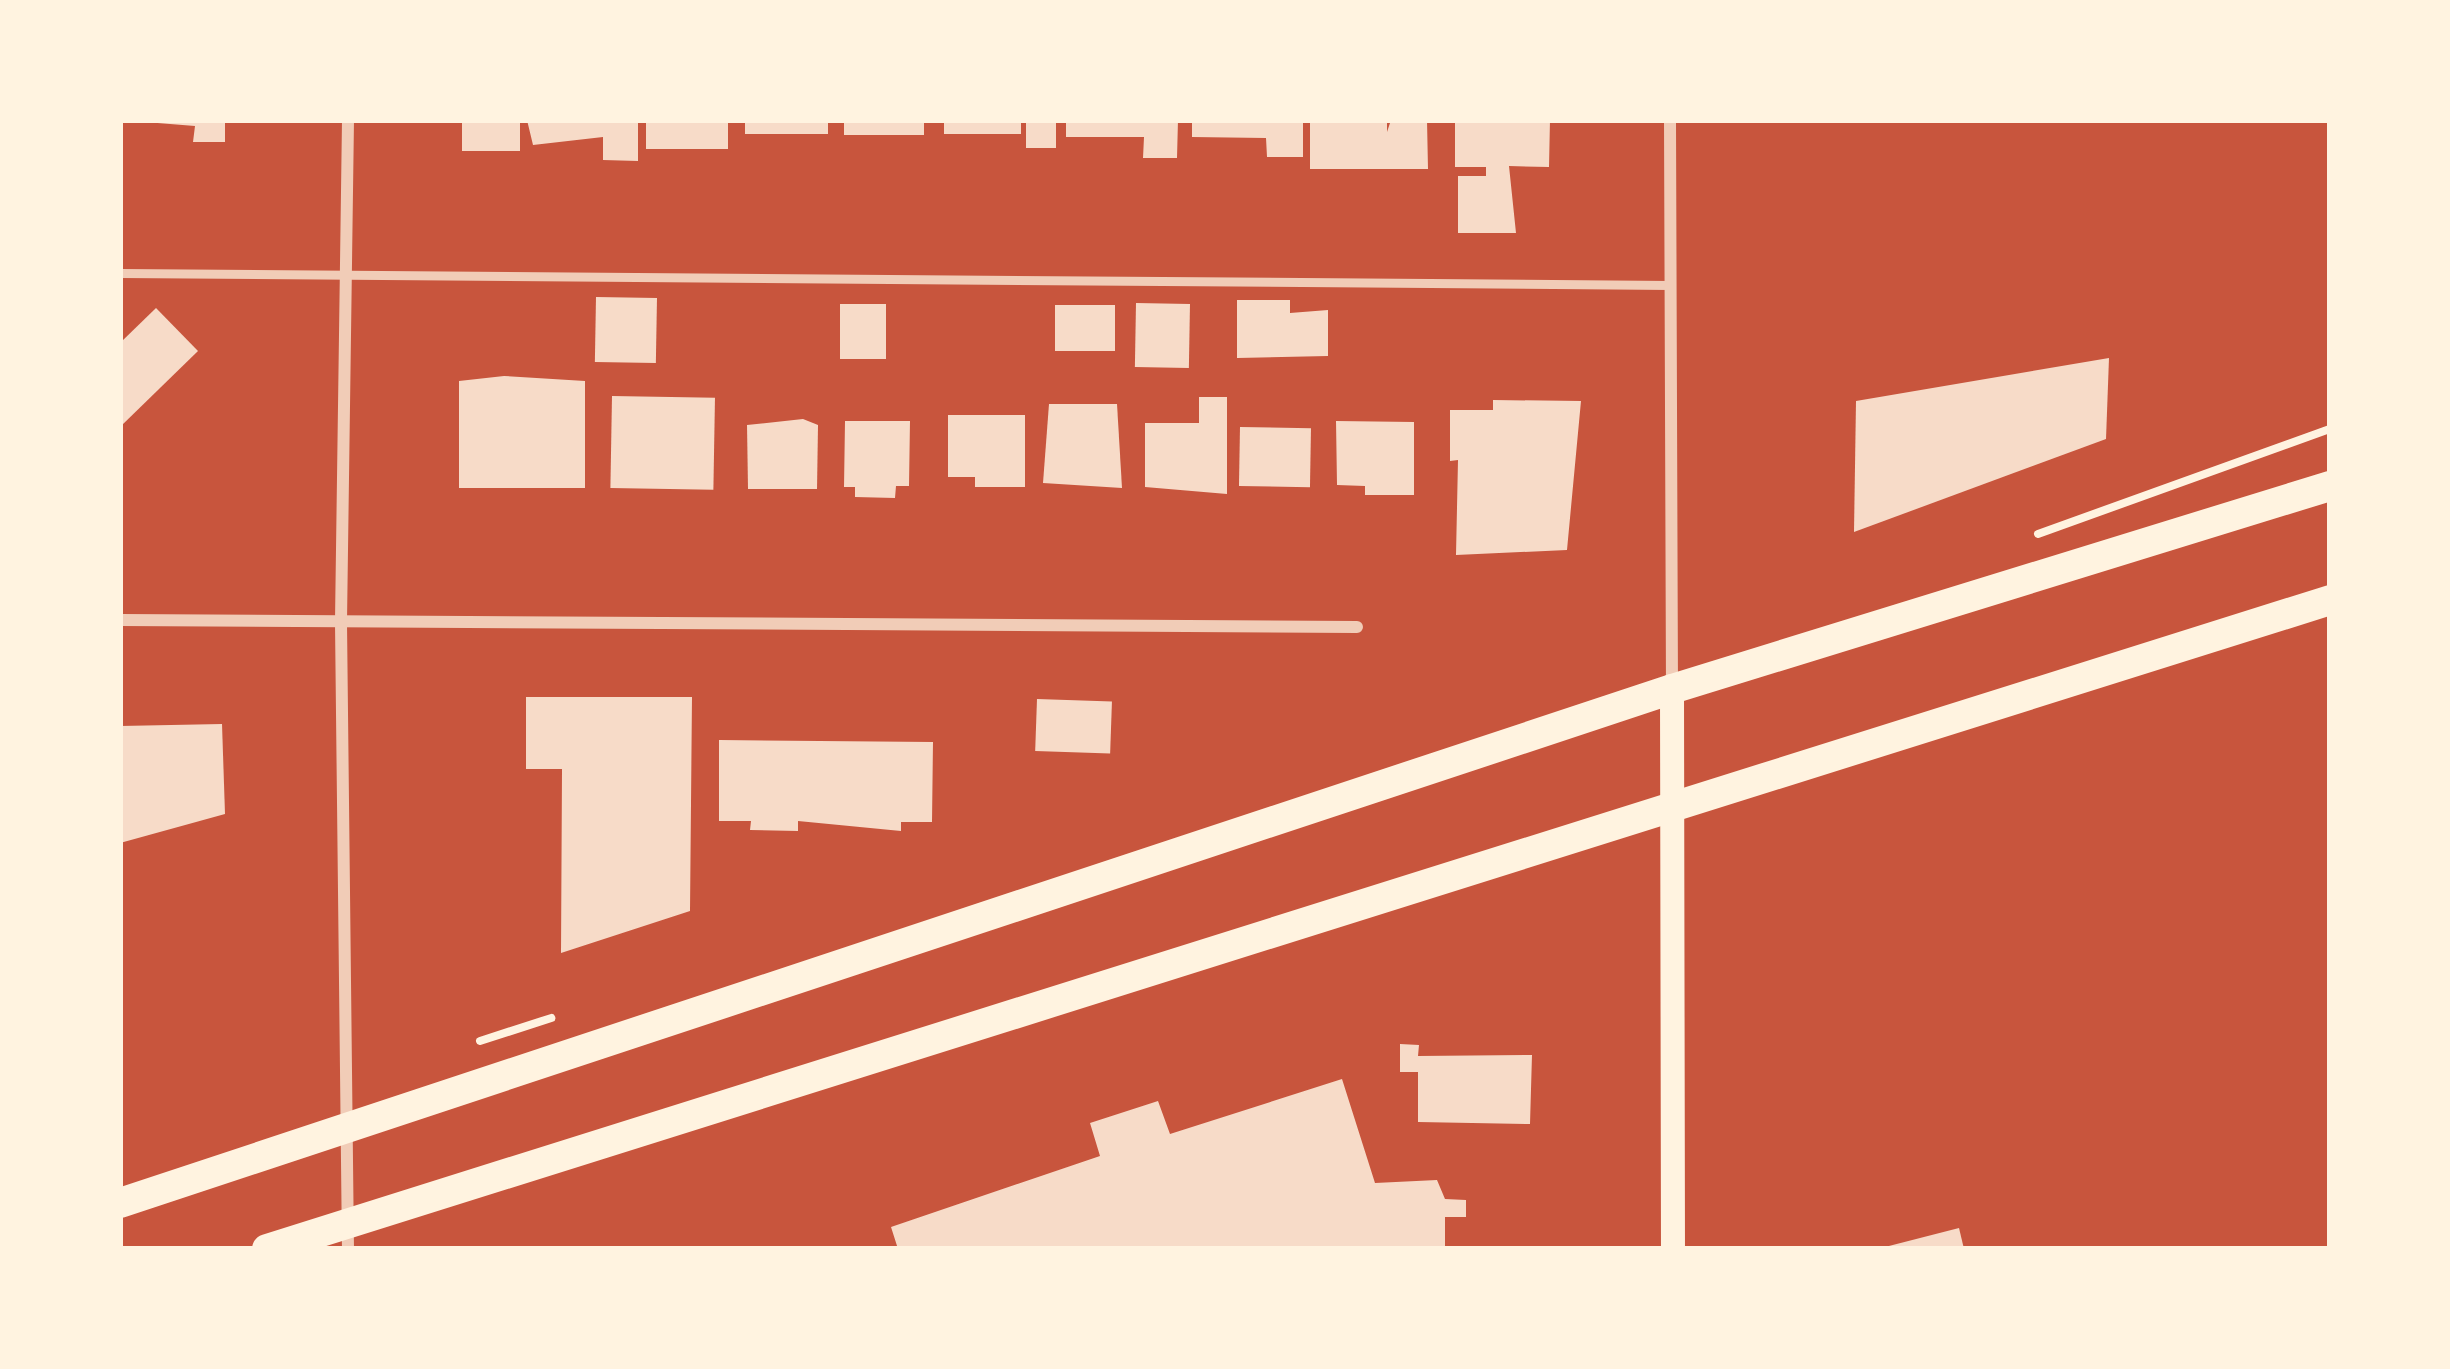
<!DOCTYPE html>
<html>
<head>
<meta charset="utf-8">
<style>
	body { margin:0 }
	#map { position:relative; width:2450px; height:1369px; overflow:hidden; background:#c8553d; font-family:"Fira Sans",sans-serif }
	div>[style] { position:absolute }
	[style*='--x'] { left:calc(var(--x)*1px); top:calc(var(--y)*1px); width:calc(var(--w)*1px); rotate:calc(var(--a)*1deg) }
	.building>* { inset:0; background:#f7dbc8; transform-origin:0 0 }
	.path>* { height:8px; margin:-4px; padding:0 4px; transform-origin:4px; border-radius:4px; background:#fff3e0 }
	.service>* { height:9px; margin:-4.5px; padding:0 4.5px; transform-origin:4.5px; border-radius:4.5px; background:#f1ccb7 }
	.minor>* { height:12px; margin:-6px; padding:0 6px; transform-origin:6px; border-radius:6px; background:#f1ccb7 }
	.secondary>* { height:24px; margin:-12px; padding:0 12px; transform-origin:12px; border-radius:12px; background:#fff3e0 }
	.primary>* { height:30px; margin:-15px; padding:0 15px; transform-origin:15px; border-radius:15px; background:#fff3e0 }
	span { translate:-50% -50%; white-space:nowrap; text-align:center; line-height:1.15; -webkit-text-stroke:12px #fff3e0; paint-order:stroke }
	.frame { position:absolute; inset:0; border:123px solid #fff3e0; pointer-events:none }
</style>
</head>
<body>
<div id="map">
	<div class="building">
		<i style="clip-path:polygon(120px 120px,225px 120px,225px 142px,193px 142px,195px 126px)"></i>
		<i style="left:462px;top:120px;width:58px;height:31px"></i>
		<i style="clip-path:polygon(527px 120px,638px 120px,638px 161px,603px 160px,603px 137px,533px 145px)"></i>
		<i style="left:646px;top:120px;width:82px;height:29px"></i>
		<i style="left:745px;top:120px;width:83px;height:14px"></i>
		<i style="left:844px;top:120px;width:80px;height:15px"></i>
		<i style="left:944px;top:120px;width:77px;height:14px"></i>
		<i style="left:1026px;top:120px;width:30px;height:28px"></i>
		<i style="clip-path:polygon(1066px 120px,1178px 120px,1177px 158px,1143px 158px,1144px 137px,1066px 137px)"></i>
		<i style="clip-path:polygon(1192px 120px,1303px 120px,1303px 157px,1267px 157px,1266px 138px,1192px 137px)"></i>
		<i style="clip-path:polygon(1310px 120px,1387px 120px,1387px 132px,1391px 120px,1427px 120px,1428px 169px,1310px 169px)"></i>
		<i style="clip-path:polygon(1455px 120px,1550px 120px,1549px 167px,1509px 166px,1516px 233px,1458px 233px,1458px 176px,1486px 176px,1486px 167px,1455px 167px)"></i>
		<i style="left:596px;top:297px;width:61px;height:65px;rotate:1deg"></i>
		<i style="clip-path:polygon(1237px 300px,1290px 300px,1290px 313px,1328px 310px,1328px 356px,1237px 358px)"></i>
		<i style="left:1136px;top:303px;width:54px;height:64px;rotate:1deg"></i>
		<i style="left:840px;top:304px;width:46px;height:55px"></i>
		<i style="left:1055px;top:305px;width:60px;height:46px"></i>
		<i style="clip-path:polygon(156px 308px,198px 351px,120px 427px,120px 343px)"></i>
		<i style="clip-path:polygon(2109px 358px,2106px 439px,1854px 532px,1856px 401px)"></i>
		<i style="clip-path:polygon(504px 376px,585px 381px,585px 488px,459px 488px,459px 381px)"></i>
		<i style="left:612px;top:396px;width:103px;height:92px;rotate:1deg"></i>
		<i style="clip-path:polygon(1199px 397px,1227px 397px,1227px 494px,1145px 487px,1145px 423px,1199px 423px)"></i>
		<i style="clip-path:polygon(1493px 400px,1581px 401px,1567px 550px,1456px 555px,1458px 460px,1450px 461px,1450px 410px,1493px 410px)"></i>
		<i style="clip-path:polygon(1049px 404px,1117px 404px,1122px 488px,1043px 483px)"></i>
		<i style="clip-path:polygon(948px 415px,1025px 415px,1025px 487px,975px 487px,975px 477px,948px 477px)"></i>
		<i style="clip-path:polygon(803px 419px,818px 425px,817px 489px,748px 489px,747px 425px)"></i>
		<i style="clip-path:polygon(845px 421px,910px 421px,909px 486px,896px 486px,895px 498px,855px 497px,855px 487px,844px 487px)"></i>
		<i style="clip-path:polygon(1336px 421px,1414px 422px,1414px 495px,1365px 495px,1365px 486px,1337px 485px)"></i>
		<i style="left:1240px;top:427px;width:71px;height:59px;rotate:1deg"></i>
		<i style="clip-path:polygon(526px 697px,692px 697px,690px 911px,561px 953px,562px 769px,526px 769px)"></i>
		<i style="left:1037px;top:699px;width:75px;height:52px;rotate:2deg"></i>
		<i style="clip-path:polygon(222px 724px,225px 814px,120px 843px,120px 726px)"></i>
		<i style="clip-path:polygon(719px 740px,933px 742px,932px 822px,901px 822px,901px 831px,798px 821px,798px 831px,750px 830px,751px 821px,719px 821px)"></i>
		<i style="clip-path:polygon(1400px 1044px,1419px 1045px,1418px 1056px,1532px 1055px,1530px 1124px,1418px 1122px,1418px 1072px,1400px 1072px)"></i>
		<i style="clip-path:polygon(1342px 1079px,1375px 1183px,1437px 1180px,1445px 1199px,1466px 1200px,1466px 1217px,1445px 1217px,1445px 1249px,898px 1249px,891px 1227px,1100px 1156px,1090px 1123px,1158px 1101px,1170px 1134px)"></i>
		<i style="clip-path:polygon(1959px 1228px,1964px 1249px,1885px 1249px,1885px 1247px)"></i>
	</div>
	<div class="path">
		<i style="--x:2038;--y:534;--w:310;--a:-19.8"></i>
		<i style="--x:480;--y:1041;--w:75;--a:-17.9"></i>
	</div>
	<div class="service">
		<i style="--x:120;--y:273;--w:1551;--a:0.44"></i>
	</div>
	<div class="minor">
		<i style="--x:348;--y:120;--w:503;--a:90.8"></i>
		<i style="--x:341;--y:623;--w:626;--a:89.36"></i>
		<i style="--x:1670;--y:120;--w:568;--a:89.8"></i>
		<i style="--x:120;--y:620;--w:1237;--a:0.32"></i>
	</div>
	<div class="secondary">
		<i style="--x:1672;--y:689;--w:560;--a:89.9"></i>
	</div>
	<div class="primary">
		<i style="--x:120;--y:1203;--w:1635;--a:-18.32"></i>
		<i style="--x:1672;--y:689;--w:689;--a:-17.15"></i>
		<i style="--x:267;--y:1249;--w:2163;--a:-17.46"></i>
	</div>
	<div class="frame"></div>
</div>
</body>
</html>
